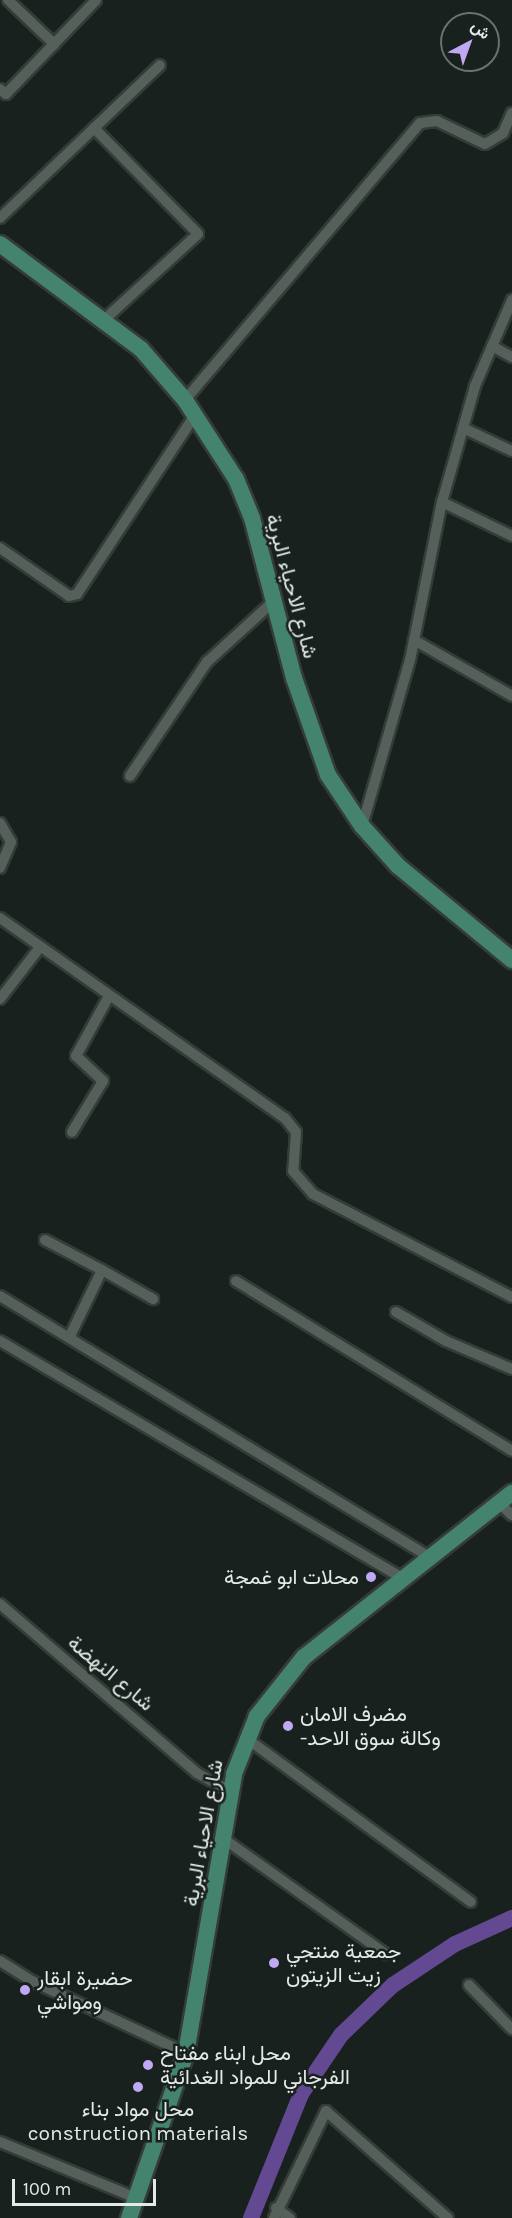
<!DOCTYPE html>
<html>
<head>
<meta charset="utf-8">
<style>
	body { margin:0 }
	#map { position:relative; width:512px; height:2218px; overflow:hidden; background:#18211d; font-family:Karla,Vazirmatn,sans-serif }
	div>[style] { position:absolute }
	[style*='--x'] { left:calc(var(--x)*1px); top:calc(var(--y)*1px); width:calc(var(--w)*1px); rotate:calc(var(--a)*1deg) }
	.river>* { height:16px; margin:-8px; padding:0 8px; transform-origin:8px; border-radius:8px; background:#634991 }
	.roads { filter:drop-shadow(2px 0 #353c38) drop-shadow(-2px 0 #353c38) drop-shadow(0 2px #353c38) drop-shadow(0 -2px #353c38) }
	.minor>* { height:10px; margin:-5px; padding:0 5px; transform-origin:5px; border-radius:5px; background:#55605b }
	.primary>* { height:16px; margin:-8px; padding:0 8px; transform-origin:8px; border-radius:8px; background:#44836e }
	.dots>* { width:16px; height:16px; translate:-50% -50%; box-sizing:border-box; border:3px solid #18211d; border-radius:50% }
	span { translate:-50% -50%; white-space:nowrap; text-align:center; line-height:1.15; -webkit-text-stroke:5px #18211d; paint-order:stroke }
	.street-label { font-size:21px; color:#e3eae7 }
	.poi-label { font-size:21px; color:#e3eae7 }
	.right { translate:-100% -50%; text-align:right }
	.left { translate:0 -50%; text-align:left }
	.north { position:absolute; left:440px; top:12px; width:60px; height:60px; box-sizing:border-box; background:#18211d; border:2px solid #69716e; border-radius:50%; rotate:41deg; font-size:16px; font-weight:700; line-height:24px; text-align:center; color:#e3eae7 }
	.north::after { content:''; display:block; margin:auto; width:21px; height:27px; background:#c0a8f3; clip-path:polygon(50% 0,100% 100%,50% 72%,0 100%) }
	.scale { position:absolute; left:12px; top:2179px; width:144px; height:27px; box-sizing:border-box; border:3px solid #e3eae7; border-top:0; padding-left:8px; font-size:18px; line-height:21px; white-space:nowrap; color:#e3eae7; -webkit-text-stroke:4px #18211d; paint-order:stroke }
</style>
</head>
<body>
<div id="map">
	<div class="river">
		<i style="--x:251;--y:2218;--w:134;--a:-68"></i>
		<i style="--x:301;--y:2094;--w:71;--a:-55.9"></i>
		<i style="--x:341;--y:2035;--w:72;--a:-43.9"></i>
		<i style="--x:393;--y:1985;--w:74;--a:-33.5"></i>
		<i style="--x:455;--y:1944;--w:63;--a:-24.5"></i>
	</div>
	<div class="roads">
		<div class="minor">
			<i style="--x:8;--y:0;--w:64;--a:43.7"></i>
			<i style="--x:0;--y:89;--w:8;--a:40"></i>
			<i style="--x:6;--y:94;--w:130;--a:-46.2"></i>
			<i style="--x:94;--y:128;--w:148;--a:45.5"></i>
			<i style="--x:198;--y:234;--w:126;--a:137.6"></i>
			<i style="--x:0;--y:218;--w:221;--a:-43.7"></i>
			<i style="--x:492;--y:346;--w:23;--a:29"></i>
			<i style="--x:185;--y:400;--w:363;--a:-49.7"></i>
			<i style="--x:420;--y:123;--w:17;--a:-7"></i>
			<i style="--x:437;--y:121;--w:53;--a:25.6"></i>
			<i style="--x:485;--y:144;--w:21;--a:-31"></i>
			<i style="--x:503;--y:133;--w:22;--a:-66"></i>
			<i style="--x:463;--y:428;--w:54;--a:25.1"></i>
			<i style="--x:442;--y:502;--w:78;--a:25.9"></i>
			<i style="--x:0;--y:548;--w:84;--a:34.8"></i>
			<i style="--x:69;--y:596;--w:8;--a:-14"></i>
			<i style="--x:77;--y:594;--w:214;--a:-56.6"></i>
			<i style="--x:414;--y:640;--w:113;--a:29.7"></i>
			<i style="--x:130;--y:776;--w:138;--a:-56"></i>
			<i style="--x:207;--y:662;--w:92;--a:-42.4"></i>
			<i style="--x:0;--y:823;--w:22;--a:60"></i>
			<i style="--x:11;--y:842;--w:28;--a:113"></i>
			<i style="--x:362;--y:826;--w:173;--a:-73.9"></i>
			<i style="--x:410;--y:660;--w:161;--a:-78.6"></i>
			<i style="--x:442;--y:502;--w:121;--a:-74.1"></i>
			<i style="--x:475;--y:386;--w:94;--a:-66.7"></i>
			<i style="--x:0;--y:918;--w:348;--a:35.1"></i>
			<i style="--x:285;--y:1118;--w:18;--a:52"></i>
			<i style="--x:296;--y:1132;--w:39;--a:94"></i>
			<i style="--x:293;--y:1171;--w:30;--a:49"></i>
			<i style="--x:313;--y:1194;--w:224;--a:27.4"></i>
			<i style="--x:0;--y:999;--w:66;--a:-52.4"></i>
			<i style="--x:72;--y:1132;--w:60;--a:-58.7"></i>
			<i style="--x:103;--y:1081;--w:37;--a:-137"></i>
			<i style="--x:76;--y:1056;--w:68;--a:-61.2"></i>
			<i style="--x:45;--y:1240;--w:64;--a:27.8"></i>
			<i style="--x:236;--y:1281;--w:324;--a:31.6"></i>
			<i style="--x:0;--y:1296;--w:504;--a:31.29"></i>
			<i style="--x:396;--y:1312;--w:58;--a:30.1"></i>
			<i style="--x:446;--y:1341;--w:72;--a:23"></i>
			<i style="--x:70;--y:1336;--w:73;--a:-64.1"></i>
			<i style="--x:102;--y:1270;--w:59;--a:29.6"></i>
			<i style="--x:0;--y:1341;--w:469;--a:30.5"></i>
			<i style="--x:499;--y:1503;--w:18;--a:43"></i>
			<i style="--x:0;--y:1604;--w:260;--a:40.6"></i>
			<i style="--x:197;--y:1773;--w:39;--a:29"></i>
			<i style="--x:246;--y:1738;--w:278;--a:36.1"></i>
			<i style="--x:224;--y:1839;--w:199;--a:35.4"></i>
			<i style="--x:0;--y:1961;--w:38;--a:32"></i>
			<i style="--x:32;--y:1981;--w:170;--a:25.1"></i>
			<i style="--x:469;--y:1985;--w:62;--a:45.7"></i>
			<i style="--x:0;--y:2142;--w:147;--a:22.4"></i>
			<i style="--x:276;--y:2208;--w:17;--a:36"></i>
			<i style="--x:274;--y:2218;--w:119;--a:-64.1"></i>
			<i style="--x:326;--y:2111;--w:162;--a:41.3"></i>
		</div>
		<div class="primary">
			<i style="--x:0;--y:244;--w:176;--a:36.7"></i>
			<i style="--x:141;--y:349;--w:67;--a:49.2"></i>
			<i style="--x:185;--y:400;--w:94;--a:57.2"></i>
			<i style="--x:236;--y:479;--w:42;--a:67.7"></i>
			<i style="--x:252;--y:518;--w:165;--a:75.3"></i>
			<i style="--x:294;--y:678;--w:103;--a:70.7"></i>
			<i style="--x:328;--y:775;--w:61;--a:56.3"></i>
			<i style="--x:362;--y:826;--w:54;--a:48"></i>
			<i style="--x:398;--y:866;--w:148;--a:39.5"></i>
			<i style="--x:129;--y:2218;--w:175;--a:-70.9"></i>
			<i style="--x:186;--y:2053;--w:283;--a:-80.2"></i>
			<i style="--x:234;--y:1774;--w:62;--a:-68.4"></i>
			<i style="--x:257;--y:1716;--w:75;--a:-51.5"></i>
			<i style="--x:304;--y:1657;--w:265;--a:-38.3"></i>
		</div>
	</div>
	<div class="dots">
		<i style="left:371px;top:1577px;background:#c0a8f3"></i>
		<i style="left:288px;top:1726px;background:#c0a8f3"></i>
		<i style="left:274px;top:1963px;background:#c0a8f3"></i>
		<i style="left:25px;top:1990px;background:#c0a8f3"></i>
		<i style="left:148px;top:2065px;background:#c0a8f3"></i>
		<i style="left:138px;top:2087px;background:#c0a8f3"></i>
	</div>
	<div class="street-label">
		<span style="left:292px;top:586px;rotate:75deg">شارع الاحياء البرية</span>
		<span style="left:111px;top:1673px;rotate:40deg">شارع النهضة</span>
		<span style="left:203px;top:1833px;rotate:-80deg">شارع الاحياء البرية</span>
	</div>
	<div class="poi-label">
		<span class="right" style="left:359px;top:1577px">محلات ابو غمجة</span>
		<span class="left" style="left:300px;top:1726px">مضرف الامان<br>-وكالة سوق الاحد</span>
		<span class="left" style="left:286px;top:1963px">جمعية منتجي<br>زيت الزيتون</span>
		<span class="left" style="left:37px;top:1990px">حضيرة ابقار<br>ومواشي</span>
		<span class="left" style="left:160px;top:2065px">محل ابناء مفتاح<br>الفرجاني للمواد الغدائية</span>
		<span style="left:138px;top:2121px">محل مواد بناء<br>construction materials</span>
	</div>
	<div class="north">ش</div>
	<div class="scale">100 m</div>
</div>
</body>
</html>
